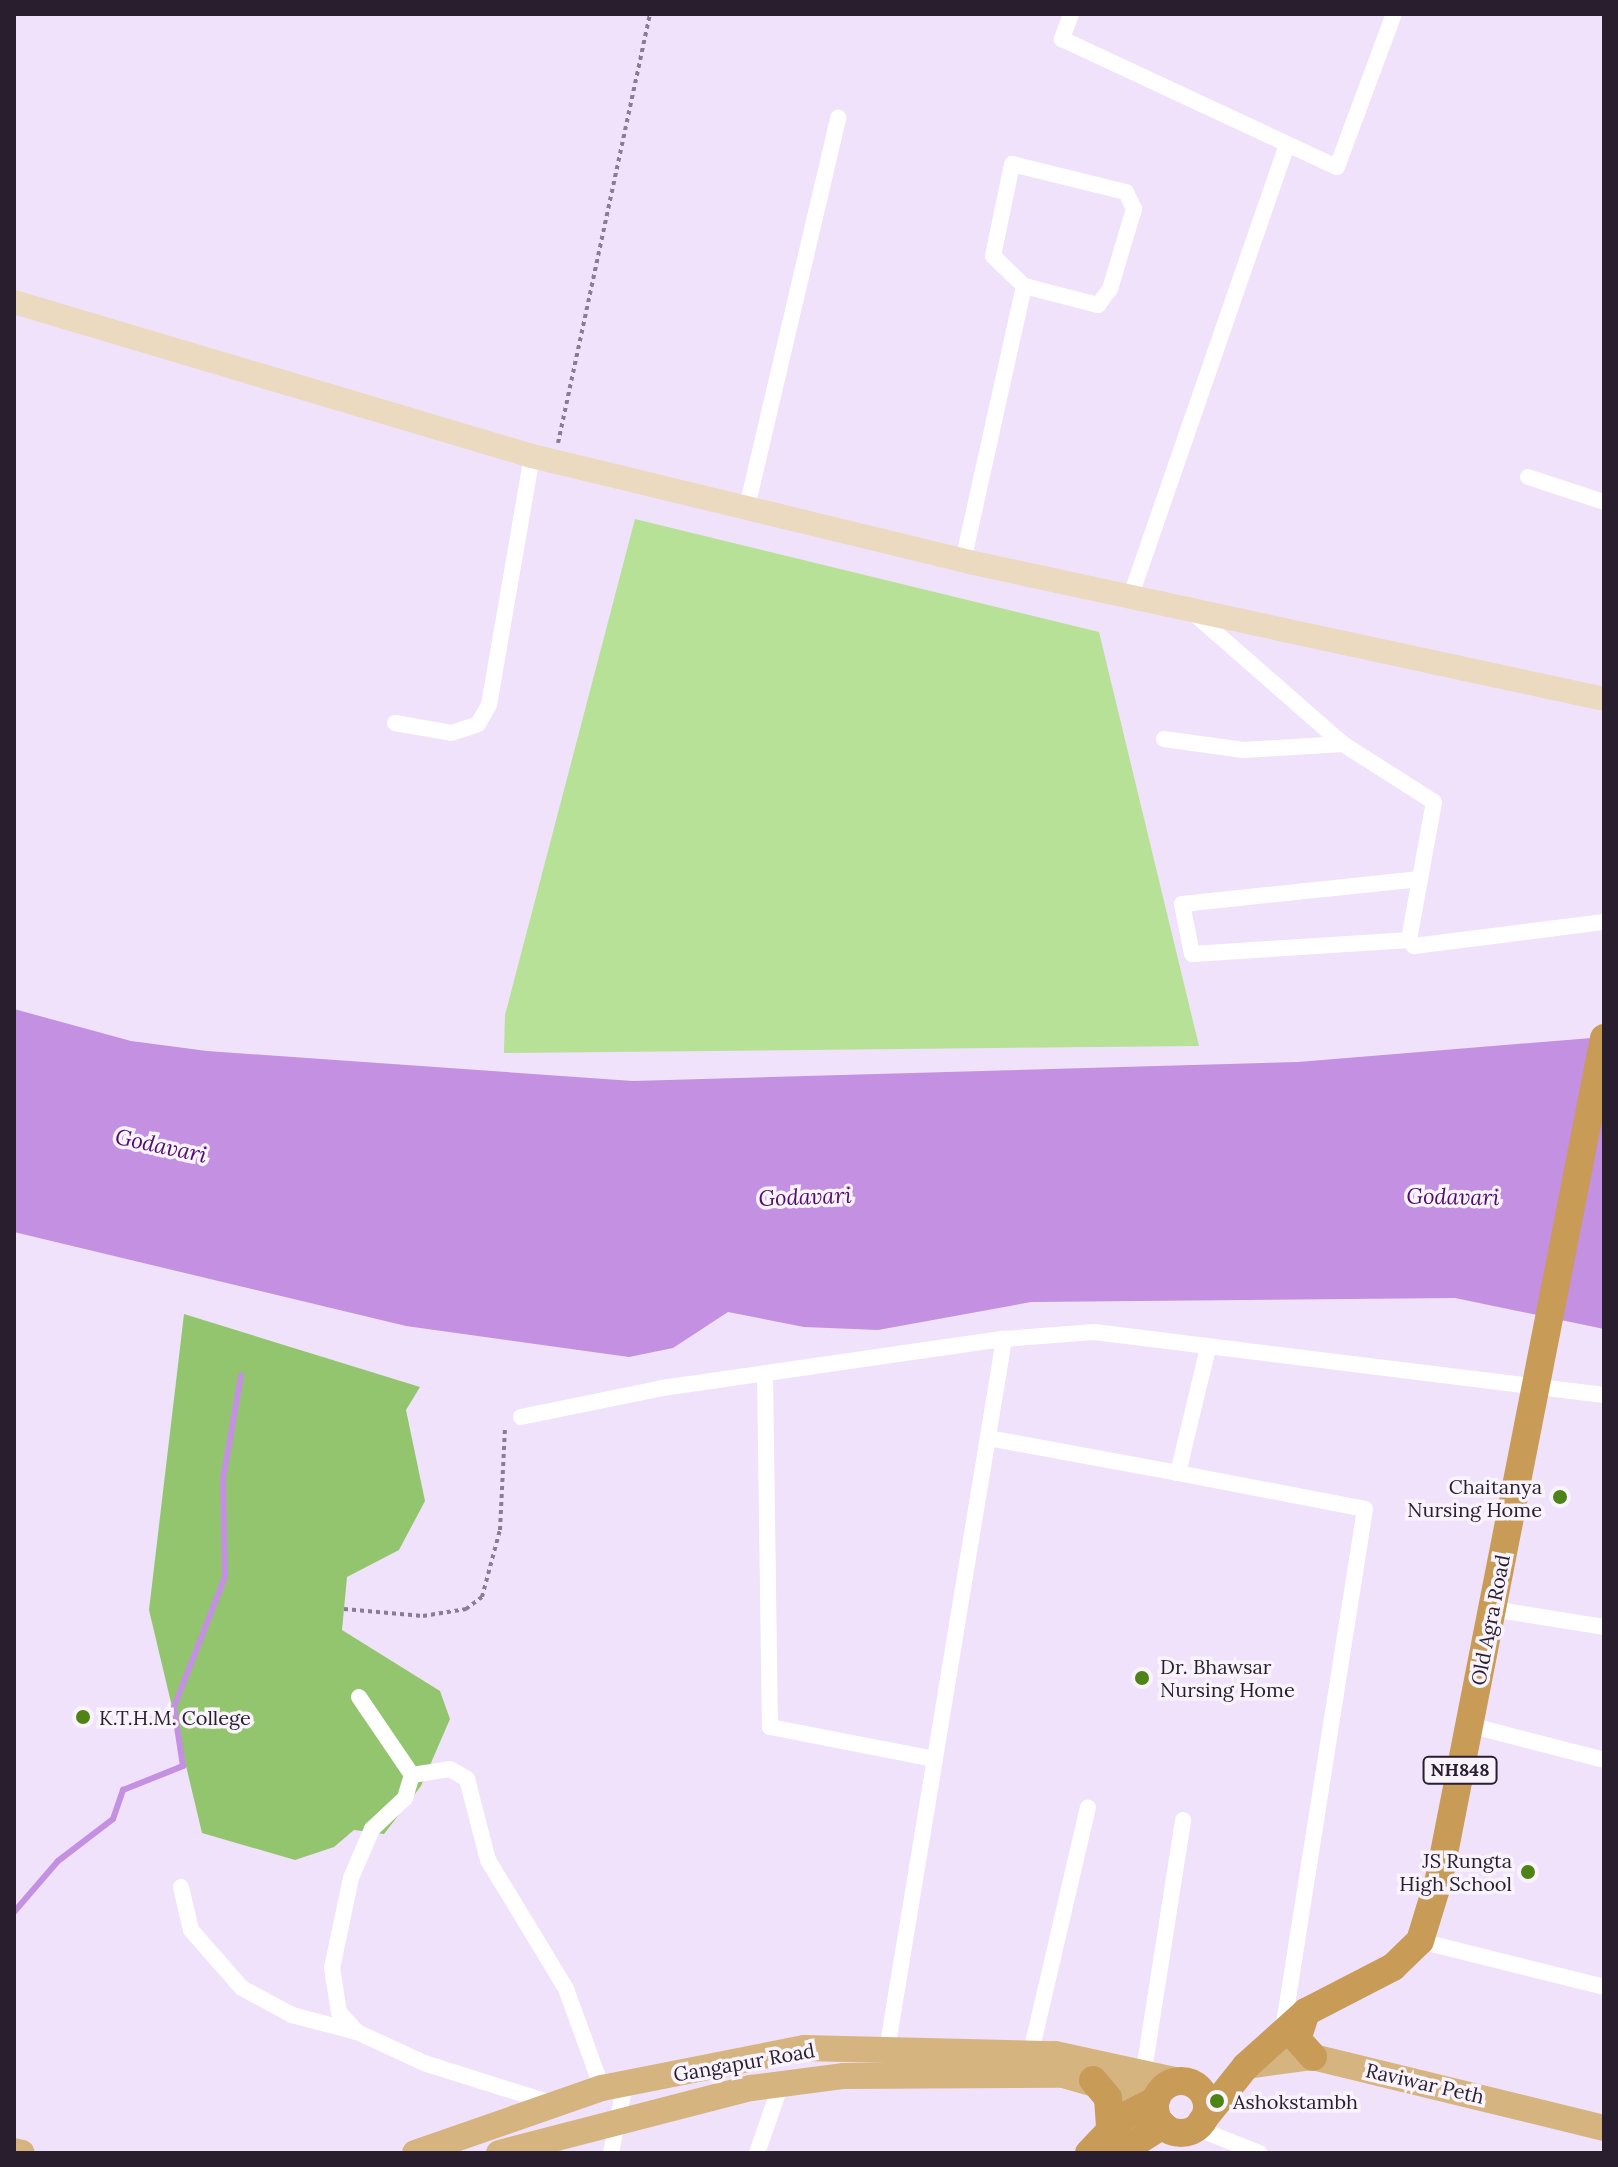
<!DOCTYPE html>
<html>
<head>
<meta charset="utf-8">
<style>
	body { margin:0 }
	#map { position:relative; width:1618px; height:2167px; overflow:hidden; background:#f1e2fb; font-family:Lora,serif }
	div>[style] { position:absolute }
	[style*='--x'] { left:calc(var(--x)*1px); top:calc(var(--y)*1px); width:calc(var(--w)*1px); rotate:calc(var(--a)*1deg) }
	.green>* { inset:0; background:#b6e197 }
	.forest>* { inset:0; background:#93c56e }
	.water>* { inset:0; background:#c490e1 }
	.stream>* { height:6px; margin:-3px; padding:0 3px; transform-origin:3px; border-radius:3px; background:#c490e1 }
	.path>* { height:4px; margin-top:-2px; transform-origin:0; background:repeating-linear-gradient(90deg,#897d91 0 4px,transparent 0 8px) }
	.minor>* { height:16px; margin:-8px; padding:0 8px; transform-origin:8px; border-radius:8px; background:#fff }
	.secondary>* { height:24px; margin:-12px; padding:0 12px; transform-origin:12px; border-radius:12px; background:#ebdabf }
	.primary>* { height:26px; margin:-13px; padding:0 13px; transform-origin:13px; border-radius:13px; background:#d6b480 }
	.trunk>* { height:28px; margin:-14px; padding:0 14px; transform-origin:14px; border-radius:14px; background:#c89b56 }
	.trunk>.ring { margin:-14px; padding:0; box-sizing:content-box; background:none; border:28px solid #c89b56; border-radius:50% }
	.dots>* { width:22px; height:22px; translate:-50% -50%; box-sizing:border-box; border:4px solid #f9f3fc; border-radius:50% }
	span { translate:-50% -50%; white-space:nowrap; text-align:center; line-height:1.15; -webkit-text-stroke:7px #f9f3fc; paint-order:stroke }
	.shield-label span { padding:2px 6px; background:#f9f3fc; border:2px solid; border-radius:6px; -webkit-text-stroke-width:0 }
	.shield-label { font-size:18px; color:#281e2d; font-weight:700 }
	.poi-label { font-size:20px; color:#281e2d }
	.right { translate:-100% -50%; text-align:right }
	.left { translate:0 -50%; text-align:left }
	.street-label { font-size:20px; color:#281e2d }
	.water-label { font-size:22px; color:#520b6f; font-style:italic }
	.frame { position:absolute; inset:0; border:16px solid #281e2d; pointer-events:none }
</style>
</head>
<body>
<div id="map">
	<div class="green">
		<i style="clip-path:polygon(635px 519px,1099px 632px,1199px 1046px,504px 1053px,505px 1015px)"></i>
	</div>
	<div class="forest">
		<i style="clip-path:polygon(184px 1314px,420px 1387px,406px 1410px,425px 1501px,399px 1550px,347px 1577px,342px 1630px,440px 1691px,450px 1719px,421px 1786px,384px 1834px,354px 1830px,334px 1847px,295px 1860px,202px 1833px,149px 1610px)"></i>
	</div>
	<div class="water">
		<i style="clip-path:polygon(14px 1009px,131px 1041px,207px 1051px,633px 1081px,1298px 1062px,1604px 1037px,1604px 1329px,1455px 1298px,1031px 1302px,878px 1330px,804px 1327px,728px 1312px,673px 1348px,629px 1357px,406px 1326px,14px 1232px)"></i>
	</div>
	<div class="stream">
		<i style="--x:14;--y:1912;--w:67;--a:-49.2"></i>
		<i style="--x:58;--y:1861;--w:69;--a:-37.4"></i>
		<i style="--x:113;--y:1819;--w:31;--a:-71"></i>
		<i style="--x:123;--y:1790;--w:65;--a:-21.8"></i>
		<i style="--x:183;--y:1766;--w:60;--a:-98.7"></i>
		<i style="--x:174;--y:1707;--w:140;--a:-68.6"></i>
		<i style="--x:225;--y:1577;--w:98;--a:-91.2"></i>
		<i style="--x:223;--y:1479;--w:105;--a:-80.1"></i>
	</div>
	<div class="path">
		<i style="--x:558;--y:443;--w:439;--a:-77.9"></i>
		<i style="--x:344;--y:1609;--w:79;--a:5.1"></i>
		<i style="--x:423;--y:1616;--w:44;--a:-9.2"></i>
		<i style="--x:466;--y:1609;--w:20;--a:-37"></i>
		<i style="--x:482;--y:1597;--w:69;--a:-75"></i>
		<i style="--x:500;--y:1530;--w:104;--a:-87.2"></i>
	</div>
	<div class="minor">
		<i style="--x:1071;--y:14;--w:27;--a:110"></i>
		<i style="--x:1062;--y:39;--w:303;--a:25"></i>
		<i style="--x:1337;--y:167;--w:163;--a:-69.6"></i>
		<i style="--x:1528;--y:477;--w:80;--a:18.2"></i>
		<i style="--x:747;--y:507;--w:400;--a:-76.8"></i>
		<i style="--x:963;--y:561;--w:282;--a:-77.5"></i>
		<i style="--x:1024;--y:286;--w:43;--a:-135.9"></i>
		<i style="--x:993;--y:256;--w:94;--a:-78.3"></i>
		<i style="--x:1012;--y:164;--w:117;--a:13.8"></i>
		<i style="--x:1126;--y:192;--w:19;--a:65"></i>
		<i style="--x:1134;--y:209;--w:84;--a:106.7"></i>
		<i style="--x:1110;--y:289;--w:20;--a:127"></i>
		<i style="--x:1098;--y:305;--w:76;--a:-165.6"></i>
		<i style="--x:1130;--y:598;--w:480;--a:-70.9"></i>
		<i style="--x:1191;--y:611;--w:202;--a:41.2"></i>
		<i style="--x:1343;--y:744;--w:108;--a:32.5"></i>
		<i style="--x:1434;--y:802;--w:140;--a:100.3"></i>
		<i style="--x:1409;--y:940;--w:8;--a:50"></i>
		<i style="--x:1414;--y:946;--w:192;--a:-7.2"></i>
		<i style="--x:395;--y:723;--w:57;--a:10.1"></i>
		<i style="--x:451;--y:733;--w:28;--a:-18"></i>
		<i style="--x:478;--y:724;--w:22;--a:-60"></i>
		<i style="--x:489;--y:705;--w:253;--a:-80.2"></i>
		<i style="--x:1164;--y:739;--w:80;--a:7.9"></i>
		<i style="--x:1243;--y:750;--w:100;--a:-3.4"></i>
		<i style="--x:1409;--y:940;--w:217;--a:176.3"></i>
		<i style="--x:1192;--y:954;--w:51;--a:-101.3"></i>
		<i style="--x:1182;--y:904;--w:237;--a:-6"></i>
		<i style="--x:765;--y:1374;--w:353;--a:89.2"></i>
		<i style="--x:770;--y:1727;--w:168;--a:11"></i>
		<i style="--x:521;--y:1417;--w:144;--a:-11.6"></i>
		<i style="--x:662;--y:1388;--w:345;--a:-8.2"></i>
		<i style="--x:988;--y:1438;--w:193;--a:10.4"></i>
		<i style="--x:1178;--y:1473;--w:129;--a:-76.5"></i>
		<i style="--x:1178;--y:1473;--w:190;--a:10.9"></i>
		<i style="--x:1365;--y:1509;--w:527;--a:98.94"></i>
		<i style="--x:1492;--y:1609;--w:113;--a:9.1"></i>
		<i style="--x:359;--y:1697;--w:94;--a:55.8"></i>
		<i style="--x:412;--y:1775;--w:24;--a:107"></i>
		<i style="--x:405;--y:1798;--w:45;--a:136.8"></i>
		<i style="--x:372;--y:1829;--w:53;--a:113.2"></i>
		<i style="--x:351;--y:1878;--w:92;--a:101.9"></i>
		<i style="--x:332;--y:1968;--w:45;--a:81"></i>
		<i style="--x:339;--y:2012;--w:27;--a:48"></i>
		<i style="--x:357;--y:2032;--w:74;--a:24.8"></i>
		<i style="--x:424;--y:2063;--w:133;--a:17.5"></i>
		<i style="--x:1469;--y:1725;--w:139;--a:14.5"></i>
		<i style="--x:412;--y:1775;--w:38;--a:-9"></i>
		<i style="--x:450;--y:1769;--w:20;--a:30"></i>
		<i style="--x:467;--y:1779;--w:84;--a:75.5"></i>
		<i style="--x:488;--y:1860;--w:151;--a:58.8"></i>
		<i style="--x:566;--y:1989;--w:105;--a:70"></i>
		<i style="--x:181;--y:1887;--w:44;--a:76.9"></i>
		<i style="--x:191;--y:1930;--w:77;--a:48.7"></i>
		<i style="--x:242;--y:1988;--w:57;--a:28.4"></i>
		<i style="--x:292;--y:2015;--w:67;--a:14.7"></i>
		<i style="--x:1420;--y:1941;--w:190;--a:14"></i>
		<i style="--x:1031;--y:2052;--w:251;--a:-76.9"></i>
		<i style="--x:886;--y:2056;--w:727;--a:-80.65"></i>
		<i style="--x:1004;--y:1339;--w:90;--a:-4.4"></i>
		<i style="--x:1094;--y:1332;--w:514;--a:7.04"></i>
		<i style="--x:1144;--y:2070;--w:253;--a:-81.1"></i>
		<i style="--x:1196;--y:2128;--w:68;--a:21.6"></i>
		<i style="--x:611;--y:2153;--w:70;--a:-78.5"></i>
		<i style="--x:757;--y:2153;--w:73;--a:-70.8"></i>
	</div>
	<div class="secondary">
		<i style="--x:14;--y:302;--w:540;--a:16.56"></i>
		<i style="--x:532;--y:456;--w:450;--a:13.6"></i>
		<i style="--x:969;--y:562;--w:650;--a:12.17"></i>
	</div>
	<div class="primary">
		<i style="--x:1246;--y:2066;--w:68;--a:-7.7"></i>
		<i style="--x:1313;--y:2057;--w:300;--a:13.7"></i>
		<i style="--x:14;--y:2151;--w:8;--a:14"></i>
		<i style="--x:415;--y:2153;--w:198;--a:-19.2"></i>
		<i style="--x:602;--y:2088;--w:206;--a:-11.2"></i>
		<i style="--x:804;--y:2048;--w:251;--a:1.4"></i>
		<i style="--x:1055;--y:2054;--w:127;--a:12.3"></i>
		<i style="--x:499;--y:2153;--w:260;--a:-14.5"></i>
		<i style="--x:751;--y:2088;--w:94;--a:-7.4"></i>
		<i style="--x:844;--y:2076;--w:219;--a:-0.3"></i>
		<i style="--x:1063;--y:2075;--w:96;--a:15.8"></i>
	</div>
	<div class="trunk">
		<i style="--x:1306;--y:2012;--w:28;--a:108"></i>
		<i style="--x:1297;--y:2039;--w:24;--a:48"></i>
		<i style="--x:1093;--y:2080;--w:23;--a:50"></i>
		<i style="--x:1108;--y:2098;--w:31;--a:86"></i>
		<i class="ring" style="left:1155px;top:2081px;width:24px;height:24px"></i>
		<i style="--x:1202;--y:2121;--w:70;--a:-51.3"></i>
		<i style="--x:1246;--y:2066;--w:81;--a:-42"></i>
		<i style="--x:1306;--y:2012;--w:98;--a:-27.3"></i>
		<i style="--x:1393;--y:1967;--w:37;--a:-44"></i>
		<i style="--x:1420;--y:1941;--w:65;--a:-73"></i>
		<i style="--x:1439;--y:1879;--w:857;--a:-78.9"></i>
		<i style="--x:1089;--y:2153;--w:50;--a:-46.6"></i>
		<i style="--x:1123;--y:2117;--w:36;--a:-27"></i>
		<i style="--x:1119;--y:2153;--w:52;--a:-32.5"></i>
	</div>
	<div class="dots">
		<i style="left:1560px;top:1497px;background:#4f8318"></i>
		<i style="left:1142px;top:1678px;background:#4f8318"></i>
		<i style="left:83px;top:1717px;background:#4f8318"></i>
		<i style="left:1528px;top:1872px;background:#4f8318"></i>
		<i style="left:1217px;top:2101px;background:#4f8318"></i>
	</div>
	<div class="shield-label">
		<span style="left:1460px;top:1770px">NH848</span>
	</div>
	<div class="poi-label">
		<span class="right" style="left:1542px;top:1498px">Chaitanya<br>Nursing Home</span>
		<span class="left" style="left:1160px;top:1678px">Dr. Bhawsar<br>Nursing Home</span>
		<span class="left" style="left:99px;top:1717px">K.T.H.M. College</span>
		<span class="right" style="left:1512px;top:1872px">JS Rungta<br>High School</span>
		<span class="left" style="left:1233px;top:2101px">Ashokstambh</span>
	</div>
	<div class="street-label">
		<span style="left:1490px;top:1620px;rotate:-79deg">Old Agra Road</span>
		<span style="left:744px;top:2062px;rotate:-10deg">Gangapur Road</span>
		<span style="left:1425px;top:2083px;rotate:13deg">Raviwar Peth</span>
	</div>
	<div class="water-label">
		<span style="left:161px;top:1146px;rotate:12deg">Godavari</span>
		<span style="left:805px;top:1197px;rotate:-2deg">Godavari</span>
		<span style="left:1453px;top:1197px;rotate:1deg">Godavari</span>
	</div>
	<div class="frame"></div>
</div>
</body>
</html>
